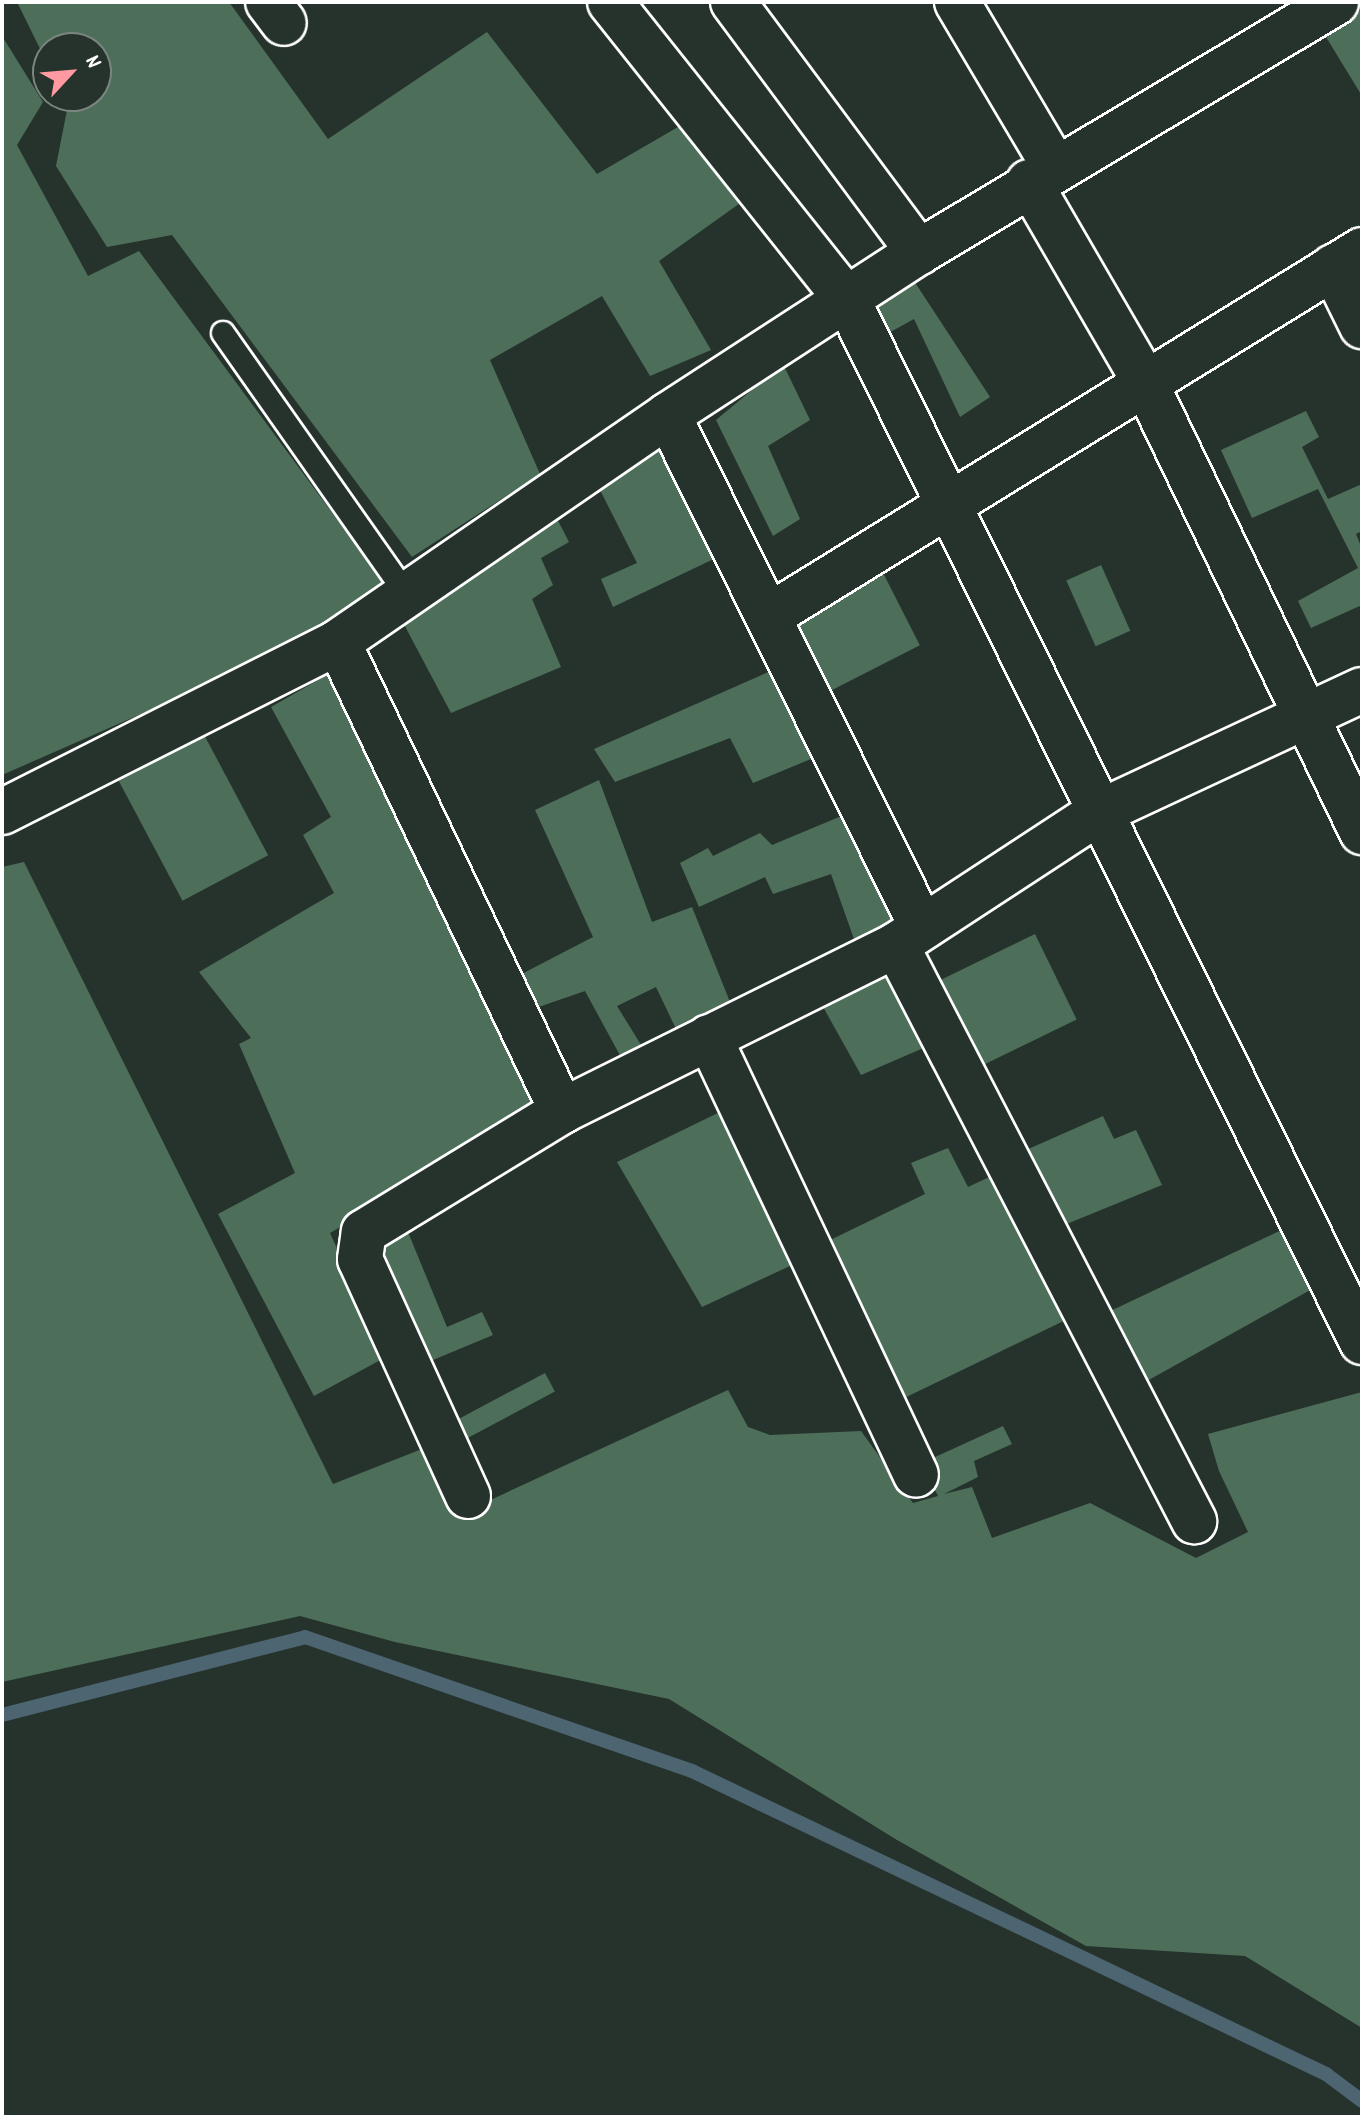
<!DOCTYPE html>
<html>
<head>
<meta charset="utf-8">
<style>
	body { margin:0 }
	#map { position:relative; width:1364px; height:2119px; overflow:hidden; background:#26332d; font-family:Dekko,sans-serif }
	div>[style] { position:absolute }
	[style*='--x'] { left:calc(var(--x)*1px); top:calc(var(--y)*1px); width:calc(var(--w)*1px); rotate:calc(var(--a)*1deg) }
	.green>* { inset:0; background:#4d6f5a; transform-origin:0 0 }
	.stream>* { height:14px; margin:-7px; padding:0 7px; transform-origin:7px; border-radius:7px; background:#4d6571 }
	.roads { filter:drop-shadow(2px 0 #fff) drop-shadow(-2px 0 #fff) drop-shadow(0 2px #fff) drop-shadow(0 -2px #fff) }
	.service>* { height:22px; margin:-11px; padding:0 11px; transform-origin:11px; border-radius:11px; background:#26332d }
	.minor>* { height:44px; margin:-22px; padding:0 22px; transform-origin:22px; border-radius:22px; background:#26332d }
	span { translate:-50% -50%; white-space:nowrap; text-align:center; line-height:1.15; -webkit-text-stroke:8px #26332d; paint-order:stroke }
	.frame { position:absolute; inset:0; border:4px solid #fff; pointer-events:none }
	.north { position:absolute; left:32px; top:32px; width:80px; height:80px; box-sizing:border-box; background:#26332d; border:2px solid #7d8581; border-radius:50%; rotate:64deg; font-size:22px; font-weight:700; line-height:32px; text-align:center; color:#fff }
	.north::after { content:''; display:block; margin:auto; width:28px; height:36px; background:#ff9aa2; clip-path:polygon(50% 0,100% 100%,50% 72%,0 100%) }
</style>
</head>
<body>
<div id="map">
	<div class="green">
		<i style="clip-path:polygon(17px 2px,229px 2px,328px 139px,487px 32px,597px 174px,678px 127px,743px 201px,659px 261px,711px 350px,650px 376px,602px 296px,490px 360px,540px 474px,412px 557px,172px 235px,107px 247px,56px 166px,68px 105px,63px 96px,96px 96px,96px 48px,48px 48px,48px 65px)"></i>
		<i style="clip-path:polygon(1362px 10px,1362px 96px,1323px 32px)"></i>
		<i style="clip-path:polygon(2px 36px,43px 102px,17px 145px,88px 276px,139px 251px,384px 583px,328px 632px,2px 775px)"></i>
		<i style="clip-path:polygon(914px 281px,990px 397px,960px 417px,914px 319px,874px 341px,859px 310px)"></i>
		<i style="clip-path:polygon(783px 364px,810px 420px,768px 446px,800px 519px,773px 536px,716px 420px)"></i>
		<i style="clip-path:polygon(1306px 411px,1319px 437px,1302px 447px,1328px 499px,1362px 484px,1362px 531px,1356px 534px,1362px 549px,1362px 605px,1311px 628px,1298px 601px,1358px 568px,1318px 489px,1252px 518px,1221px 450px)"></i>
		<i style="clip-path:polygon(667px 442px,720px 556px,613px 607px,601px 579px,637px 563px,600px 490px)"></i>
		<i style="clip-path:polygon(553px 511px,569px 542px,541px 558px,553px 585px,532px 599px,561px 667px,451px 713px,399px 615px)"></i>
		<i style="left:879px;top:565px;width:90px;height:115px;rotate:63deg"></i>
		<i style="left:1101px;top:565px;width:72px;height:38px;rotate:66deg"></i>
		<i style="clip-path:polygon(773px 670px,823px 754px,753px 783px,730px 738px,615px 782px,594px 749px)"></i>
		<i style="clip-path:polygon(327px 675px,547px 1105px,330px 1233px,386px 1357px,314px 1396px,218px 1214px,295px 1173px,239px 1044px,251px 1038px,199px 972px,334px 893px,303px 835px,331px 817px,271px 707px)"></i>
		<i style="left:201px;top:729px;width:143px;height:97px;rotate:62deg"></i>
		<i style="clip-path:polygon(599px 780px,652px 922px,692px 907px,732px 1007px,678px 1033px,656px 987px,617px 1006px,646px 1053px,622px 1059px,585px 991px,524px 1012px,512px 979px,593px 937px,535px 810px)"></i>
		<i style="clip-path:polygon(851px 812px,906px 917px,855px 942px,831px 874px,773px 894px,765px 877px,699px 907px,680px 863px,708px 848px,713px 856px,760px 833px,772px 845px)"></i>
		<i style="clip-path:polygon(24px 862px,333px 1484px,427px 1447px,458px 1515px,728px 1390px,748px 1427px,770px 1435px,861px 1431px,913px 1503px,938px 1496px,922px 1463px,1003px 1426px,1012px 1444px,974px 1461px,978px 1477px,944px 1494px,972px 1487px,992px 1538px,1090px 1503px,1196px 1558px,1248px 1532px,1219px 1471px,1208px 1434px,1362px 1392px,1362px 2028px,1245px 1956px,1086px 1946px,897px 1840px,669px 1699px,395px 1642px,300px 1616px,2px 1682px,2px 867px)"></i>
		<i style="left:1035px;top:934px;width:95px;height:121px;rotate:64deg"></i>
		<i style="clip-path:polygon(894px 962px,935px 1043px,861px 1075px,817px 996px)"></i>
		<i style="clip-path:polygon(722px 1111px,792px 1265px,702px 1307px,617px 1162px)"></i>
		<i style="clip-path:polygon(1103px 1116px,1114px 1139px,1136px 1130px,1162px 1185px,1052px 1230px,1017px 1154px)"></i>
		<i style="clip-path:polygon(948px 1148px,968px 1187px,1004px 1170px,1076px 1315px,896px 1402px,822px 1244px,925px 1194px,911px 1163px)"></i>
		<i style="clip-path:polygon(403px 1220px,447px 1327px,482px 1312px,493px 1335px,421px 1365px,376px 1238px)"></i>
		<i style="clip-path:polygon(1292px 1225px,1321px 1284px,1138px 1386px,1102px 1315px)"></i>
		<i style="left:545px;top:1373px;width:21px;height:102px;rotate:62deg"></i>
	</div>
	<div class="stream">
		<i style="--x:2;--y:1715;--w:313;--a:-14.4"></i>
		<i style="--x:305;--y:1637;--w:410;--a:19.1"></i>
		<i style="--x:692;--y:1771;--w:703;--a:25.54"></i>
		<i style="--x:1326;--y:2074;--w:45;--a:36.9"></i>
	</div>
	<div class="roads">
		<div class="service">
			<i style="--x:223;--y:333;--w:320;--a:54.9"></i>
		</div>
		<div class="minor">
			<i style="--x:268;--y:2;--w:26;--a:53"></i>
			<i style="--x:610;--y:2;--w:382;--a:51.5"></i>
			<i style="--x:848;--y:301;--w:1161;--a:63.72"></i>
			<i style="--x:733;--y:2;--w:312;--a:53.4"></i>
			<i style="--x:957;--y:2;--w:193;--a:59.4"></i>
			<i style="--x:1029;--y:182;--w:229;--a:59.9"></i>
			<i style="--x:1144;--y:380;--w:502;--a:64.25"></i>
			<i style="--x:1333;--y:267;--w:66;--a:63.8"></i>
			<i style="--x:668;--y:415;--w:572;--a:63.61"></i>
			<i style="--x:769;--y:616;--w:697;--a:-31.68"></i>
			<i style="--x:338;--y:642;--w:520;--a:64.47"></i>
			<i style="--x:2;--y:812;--w:377;--a:-26.8"></i>
			<i style="--x:338;--y:642;--w:401;--a:-34.5"></i>
			<i style="--x:668;--y:415;--w:299;--a:-33"></i>
			<i style="--x:919;--y:252;--w:486;--a:-30.9"></i>
			<i style="--x:896;--y:945;--w:649;--a:62.64"></i>
			<i style="--x:709;--y:1037;--w:484;--a:64.7"></i>
			<i style="--x:468;--y:1496;--w:260;--a:-114.5"></i>
			<i style="--x:360;--y:1259;--w:27;--a:-82"></i>
			<i style="--x:364;--y:1232;--w:232;--a:-31.4"></i>
			<i style="--x:562;--y:1111;--w:373;--a:-26.4"></i>
			<i style="--x:896;--y:945;--w:241;--a:-33.2"></i>
			<i style="--x:1098;--y:813;--w:291;--a:-25"></i>
		</div>
	</div>
	<div class="frame"></div>
	<div class="north">N</div>
</div>
</body>
</html>
